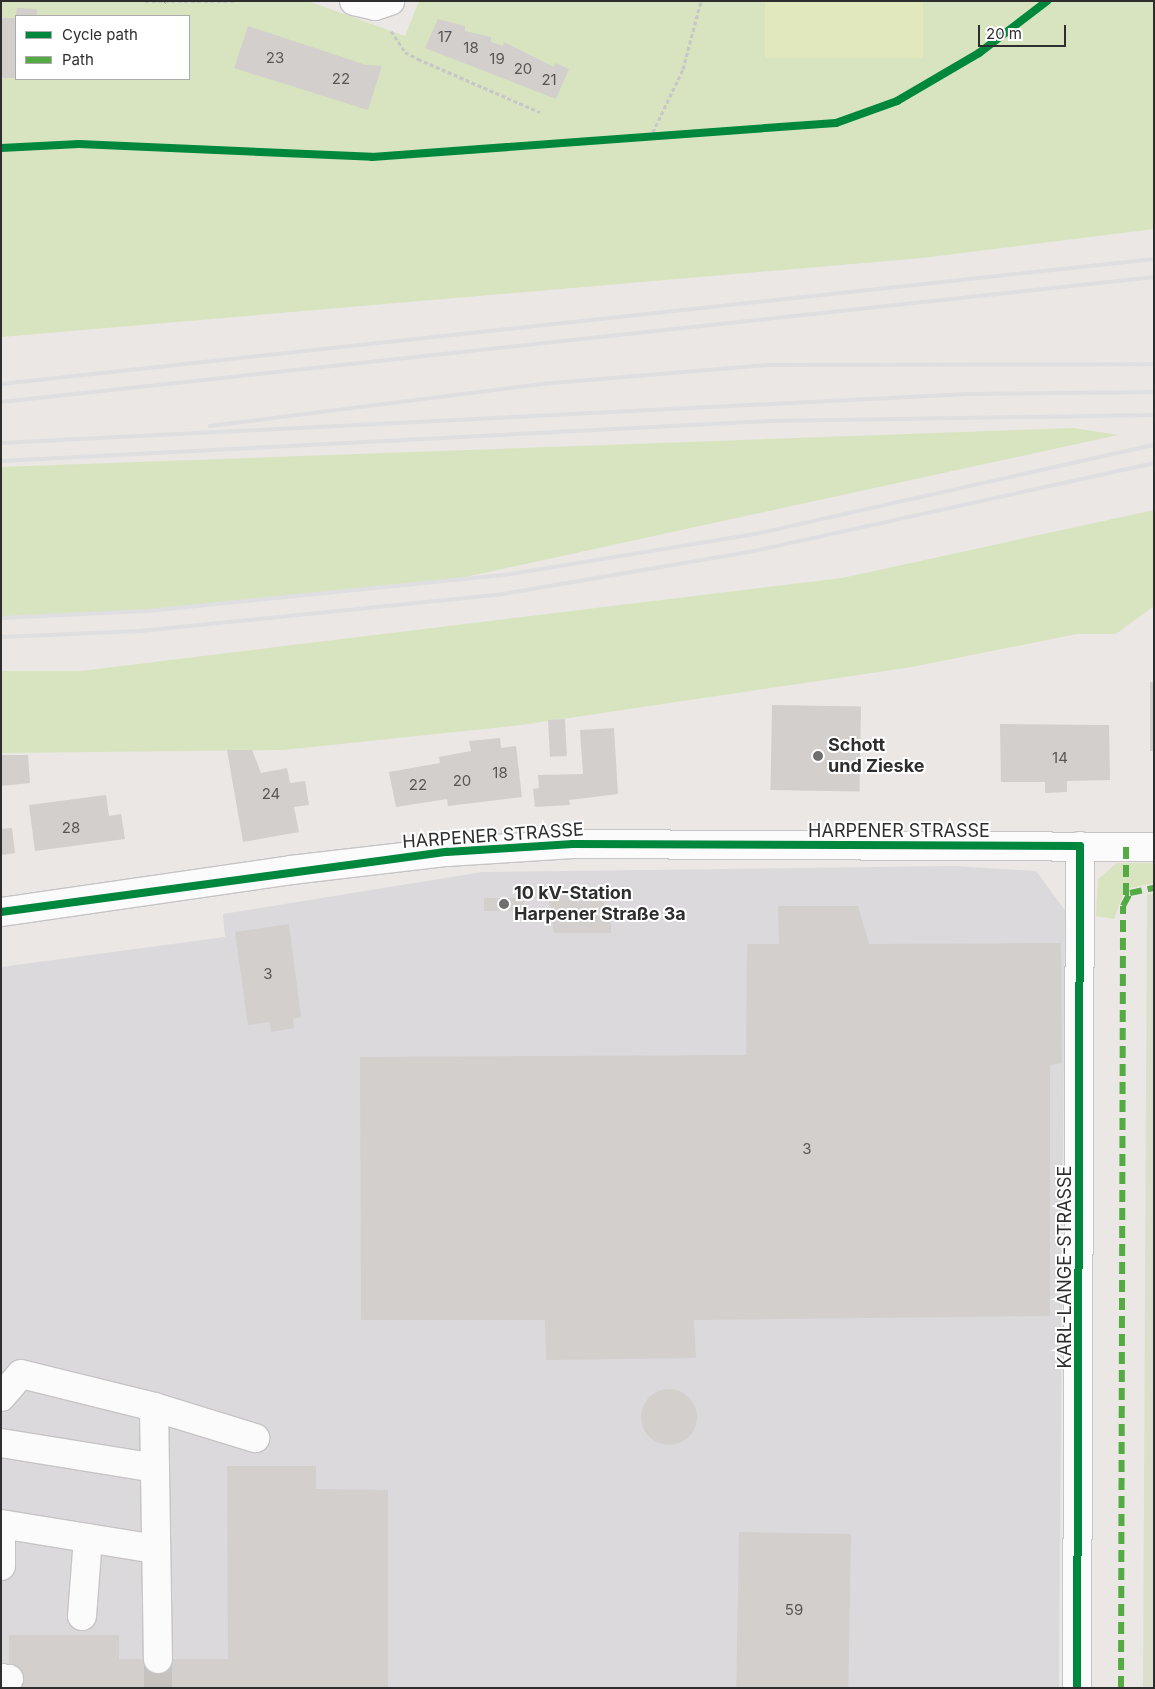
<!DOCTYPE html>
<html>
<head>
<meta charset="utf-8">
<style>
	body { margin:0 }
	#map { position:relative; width:1155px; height:1689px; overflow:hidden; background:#ebe7e4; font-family:Inter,sans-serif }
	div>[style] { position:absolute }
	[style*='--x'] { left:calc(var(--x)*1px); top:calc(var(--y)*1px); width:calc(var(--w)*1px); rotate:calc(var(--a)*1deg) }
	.industrial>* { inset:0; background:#dbd9db }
	.green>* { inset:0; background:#d7e4bf }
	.cemetery>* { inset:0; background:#dcdfcc }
	.pitch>* { inset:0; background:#e2e8bd; transform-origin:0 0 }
	.building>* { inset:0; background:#d2cfcd; transform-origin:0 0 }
	.round { border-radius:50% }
	.minor-tunnel>* { height:28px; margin-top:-14px; transform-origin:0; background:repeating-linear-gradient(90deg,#c5c2c0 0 28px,transparent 0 42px) }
	.path>* { height:3px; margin-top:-1.5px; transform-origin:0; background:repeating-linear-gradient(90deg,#c8c7c7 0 4px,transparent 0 6.5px) }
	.roads { filter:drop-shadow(1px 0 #c6c4c4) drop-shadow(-1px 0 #c6c4c4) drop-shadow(0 1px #c6c4c4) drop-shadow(0 -1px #c6c4c4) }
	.minor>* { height:28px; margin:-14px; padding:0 14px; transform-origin:14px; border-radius:14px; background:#fcfbfb }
	.rail>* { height:4px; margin:-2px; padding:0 2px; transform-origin:2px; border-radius:2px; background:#dfdfe1 }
	.quiet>* { height:6px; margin-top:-3px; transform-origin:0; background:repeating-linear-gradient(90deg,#54ab44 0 12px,transparent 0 18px) }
	.cycleway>* { height:8px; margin:-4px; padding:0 4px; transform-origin:4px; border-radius:4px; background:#00873e }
	.dots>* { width:14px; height:14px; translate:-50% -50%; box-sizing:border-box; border:2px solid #fff; border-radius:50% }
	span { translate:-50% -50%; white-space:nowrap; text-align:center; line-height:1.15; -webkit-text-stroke:4px #fff; paint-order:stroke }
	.number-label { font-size:15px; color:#585756 }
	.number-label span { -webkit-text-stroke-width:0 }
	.poi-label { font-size:18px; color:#2e2e2e; font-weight:700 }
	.left { translate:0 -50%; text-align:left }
	.street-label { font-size:18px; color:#2e2e2e }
	.frame { position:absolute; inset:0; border:2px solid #2e2e2e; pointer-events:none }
	.legend { position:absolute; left:15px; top:15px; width:175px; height:65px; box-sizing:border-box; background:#fff; border:1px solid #ababab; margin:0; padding:6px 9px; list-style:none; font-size:15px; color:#2e2e2e }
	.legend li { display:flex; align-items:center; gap:10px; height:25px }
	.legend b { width:25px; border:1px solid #ababab }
	.scale { position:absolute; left:978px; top:25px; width:88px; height:22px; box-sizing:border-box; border:2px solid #2e2e2e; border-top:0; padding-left:6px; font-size:15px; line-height:18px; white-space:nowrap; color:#2e2e2e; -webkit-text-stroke:4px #fff; paint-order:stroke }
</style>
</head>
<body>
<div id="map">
	<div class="industrial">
		<i style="clip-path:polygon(954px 866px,1036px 871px,1065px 910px,1059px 1688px,1px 1688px,1px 967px,225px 937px,223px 914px,482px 872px)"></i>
	</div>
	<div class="green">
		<i style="clip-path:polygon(evenodd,1px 1px,308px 1px,405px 36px,419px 1px,1154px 1px,1154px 229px,922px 258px,1px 337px,1px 1px,16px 16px,189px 16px,189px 79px,16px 79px,16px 16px)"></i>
		<i style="clip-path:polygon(1074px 428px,1118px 435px,433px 584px,148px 611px,1px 618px,1px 467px)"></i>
		<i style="clip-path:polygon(1154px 510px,1154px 606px,1116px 634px,1077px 634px,912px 667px,521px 725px,283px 750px,1px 753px,1px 671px,81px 671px,842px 578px)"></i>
		<i style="clip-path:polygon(1117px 863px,1154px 863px,1154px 883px,1125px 889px,1114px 919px,1096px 916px,1098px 879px)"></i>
	</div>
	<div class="cemetery">
		<i style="clip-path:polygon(1147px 894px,1154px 894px,1154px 1688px,1143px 1688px)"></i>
	</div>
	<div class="pitch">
		<i style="left:765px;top:1px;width:158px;height:57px"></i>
	</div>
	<div class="building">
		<i style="clip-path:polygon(17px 8px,37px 9px,37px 16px,16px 16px)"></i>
		<i style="left:1px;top:18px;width:15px;height:60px"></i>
		<i style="clip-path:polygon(438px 19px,465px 26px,465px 31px,491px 37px,491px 42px,503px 46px,504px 42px,554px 67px,555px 63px,569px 69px,556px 99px,425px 48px)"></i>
		<i style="clip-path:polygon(248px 26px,366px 65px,382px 66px,368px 110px,234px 68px)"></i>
		<i style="left:1150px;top:682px;width:4px;height:69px"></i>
		<i style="left:772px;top:705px;width:89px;height:85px;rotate:1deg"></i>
		<i style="left:565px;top:719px;width:37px;height:17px;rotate:87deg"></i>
		<i style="clip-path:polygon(1000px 724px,1109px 725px,1110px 780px,1067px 781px,1067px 792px,1045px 793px,1045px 782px,1001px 782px)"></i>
		<i style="clip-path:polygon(614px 728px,618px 794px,569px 800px,570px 805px,535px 807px,533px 789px,539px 788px,538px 775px,583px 774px,580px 730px)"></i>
		<i style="clip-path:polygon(500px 738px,501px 748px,516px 746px,522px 797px,448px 806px,447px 799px,396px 807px,389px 772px,440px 763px,439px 757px,471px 751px,469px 741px)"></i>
		<i style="clip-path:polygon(227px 750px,252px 750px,261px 773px,287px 768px,290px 783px,305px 781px,309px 805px,294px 807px,299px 832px,243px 842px)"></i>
		<i style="clip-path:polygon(1px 755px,28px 755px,30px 783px,1px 786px)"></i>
		<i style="clip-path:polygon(106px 795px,109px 816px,121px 814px,125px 839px,35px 851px,29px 805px)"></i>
		<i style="clip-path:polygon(12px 828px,15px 853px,2px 855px,1px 829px)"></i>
		<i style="clip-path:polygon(548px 895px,604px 895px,604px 913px,611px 913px,611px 933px,554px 933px)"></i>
		<i style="left:484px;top:898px;width:40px;height:13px"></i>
		<i style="clip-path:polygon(778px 906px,858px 906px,869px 944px,1061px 943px,1062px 1063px,1050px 1065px,1050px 1316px,694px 1320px,696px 1358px,546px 1360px,545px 1320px,361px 1320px,360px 1057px,746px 1055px,747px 944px,779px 944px)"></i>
		<i style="clip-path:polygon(289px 924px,301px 1017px,293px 1019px,294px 1028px,271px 1032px,270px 1022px,248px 1025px,235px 932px)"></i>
		<i class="round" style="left:641px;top:1389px;width:56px;height:56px"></i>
		<i style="clip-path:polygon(227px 1466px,316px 1466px,316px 1489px,388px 1490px,388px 1688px,9px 1688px,9px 1635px,119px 1635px,119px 1659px,228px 1659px)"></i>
		<i style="left:739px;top:1532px;width:112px;height:156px;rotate:1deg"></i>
	</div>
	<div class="minor-tunnel">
		<i style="--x:158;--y:1659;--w:29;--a:90"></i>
	</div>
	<div class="path">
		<i style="--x:145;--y:1;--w:90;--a:0"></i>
		<i style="--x:391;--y:31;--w:25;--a:56"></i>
		<i style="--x:405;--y:52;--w:15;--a:28"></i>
		<i style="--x:418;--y:59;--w:133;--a:23.5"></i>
		<i style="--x:650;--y:138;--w:76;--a:-64.4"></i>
		<i style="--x:683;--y:69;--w:70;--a:-75.2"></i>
		<i style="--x:261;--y:151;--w:111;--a:3.1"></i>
		<i style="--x:372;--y:157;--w:465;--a:-4.2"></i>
		<i style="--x:836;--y:123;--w:65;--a:-19.8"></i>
		<i style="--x:897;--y:101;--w:95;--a:-30.3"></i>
		<i style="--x:979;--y:53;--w:86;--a:-37.4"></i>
	</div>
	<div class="roads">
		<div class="minor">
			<i style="--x:354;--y:1;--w:22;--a:13"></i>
			<i style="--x:375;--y:6;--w:16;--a:-18"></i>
			<i style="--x:1;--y:912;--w:293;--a:-8.2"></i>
			<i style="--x:291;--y:870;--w:157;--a:-6.6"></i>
			<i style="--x:447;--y:852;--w:126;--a:-3.6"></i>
			<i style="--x:573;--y:844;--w:581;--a:0.3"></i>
			<i style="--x:1;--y:1397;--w:30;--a:-49"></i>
			<i style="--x:21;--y:1374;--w:137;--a:13.9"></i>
			<i style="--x:154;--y:1407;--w:252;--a:89.1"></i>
			<i style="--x:154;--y:1407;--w:106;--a:17.1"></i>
			<i style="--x:1;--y:1443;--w:156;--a:9.2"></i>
			<i style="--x:1;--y:1524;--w:157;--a:9.2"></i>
			<i style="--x:1;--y:1542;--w:24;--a:90"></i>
			<i style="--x:82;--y:1616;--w:78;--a:-85.6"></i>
			<i style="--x:1;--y:1678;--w:8;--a:7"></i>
			<i style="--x:1077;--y:1688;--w:842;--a:-89.8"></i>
		</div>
	</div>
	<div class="rail">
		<i style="--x:1;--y:384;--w:1160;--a:-6.19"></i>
		<i style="--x:1;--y:402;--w:1160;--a:-6.19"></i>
		<i style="--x:210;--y:426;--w:334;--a:-7.2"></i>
		<i style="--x:541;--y:384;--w:227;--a:-4.8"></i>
		<i style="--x:767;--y:365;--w:387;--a:-0.1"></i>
		<i style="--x:1;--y:443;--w:967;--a:-2.9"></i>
		<i style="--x:967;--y:394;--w:187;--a:-0.6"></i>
		<i style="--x:1;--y:461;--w:770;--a:-2.98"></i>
		<i style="--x:770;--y:421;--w:384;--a:-0.9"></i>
		<i style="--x:1;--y:618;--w:147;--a:-2.7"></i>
		<i style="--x:148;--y:611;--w:365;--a:-5.8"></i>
		<i style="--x:511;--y:574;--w:247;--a:-9.3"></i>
		<i style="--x:755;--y:534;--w:409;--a:-12.6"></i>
		<i style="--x:1;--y:637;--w:139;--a:-2.5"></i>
		<i style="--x:140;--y:631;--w:359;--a:-5.8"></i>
		<i style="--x:497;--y:595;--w:261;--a:-9.7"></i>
		<i style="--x:754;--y:551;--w:410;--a:-12.4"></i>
	</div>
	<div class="quiet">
		<i style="--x:163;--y:2;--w:1;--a:-45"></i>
		<i style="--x:1126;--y:847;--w:51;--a:90"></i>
		<i style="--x:1121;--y:1688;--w:782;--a:-89.85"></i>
		<i style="--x:1123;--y:906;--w:15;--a:-62"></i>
		<i style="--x:1130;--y:893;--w:25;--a:-12"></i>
	</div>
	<div class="cycleway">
		<i style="--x:1;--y:148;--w:78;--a:-2.9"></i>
		<i style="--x:79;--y:144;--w:293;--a:2.5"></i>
		<i style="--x:372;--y:157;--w:465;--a:-4.2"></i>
		<i style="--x:836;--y:123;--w:65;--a:-19.8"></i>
		<i style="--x:897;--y:101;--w:95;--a:-30.3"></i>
		<i style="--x:979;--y:53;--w:86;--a:-37.4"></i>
		<i style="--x:1;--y:912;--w:450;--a:-7.7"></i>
		<i style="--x:447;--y:852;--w:126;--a:-3.6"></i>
		<i style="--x:573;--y:844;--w:507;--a:0.23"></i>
		<i style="--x:1080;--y:846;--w:842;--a:90.2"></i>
	</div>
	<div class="dots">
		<i style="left:818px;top:756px;background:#706f6e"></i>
		<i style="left:504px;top:904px;background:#706f6e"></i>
	</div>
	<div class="number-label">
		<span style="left:445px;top:37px">17</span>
		<span style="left:471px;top:48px">18</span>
		<span style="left:275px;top:58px">23</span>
		<span style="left:497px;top:59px">19</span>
		<span style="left:523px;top:69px">20</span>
		<span style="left:341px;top:79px">22</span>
		<span style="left:549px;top:80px">21</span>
		<span style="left:1060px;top:758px">14</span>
		<span style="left:500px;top:773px">18</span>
		<span style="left:462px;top:781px">20</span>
		<span style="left:418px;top:785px">22</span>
		<span style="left:271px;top:794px">24</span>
		<span style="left:71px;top:828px">28</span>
		<span style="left:268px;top:974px">3</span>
		<span style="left:807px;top:1149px">3</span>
		<span style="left:794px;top:1610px">59</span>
	</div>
	<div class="poi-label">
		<span class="left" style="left:828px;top:756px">Schott<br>und Zieske</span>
		<span class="left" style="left:514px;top:904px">10 kV-Station<br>Harpener Straße 3a</span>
	</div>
	<div class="street-label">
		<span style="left:899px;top:831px">HARPENER STRASSE</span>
		<span style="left:493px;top:836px;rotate:-4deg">HARPENER STRASSE</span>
		<span style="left:1065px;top:1267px;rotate:-90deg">KARL-LANGE-STRASSE</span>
	</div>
	<div class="frame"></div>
	<ul class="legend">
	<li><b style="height:6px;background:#00873e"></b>Cycle path</li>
	<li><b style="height:6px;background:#54ab44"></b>Path</li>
	</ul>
	<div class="scale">20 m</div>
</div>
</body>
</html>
